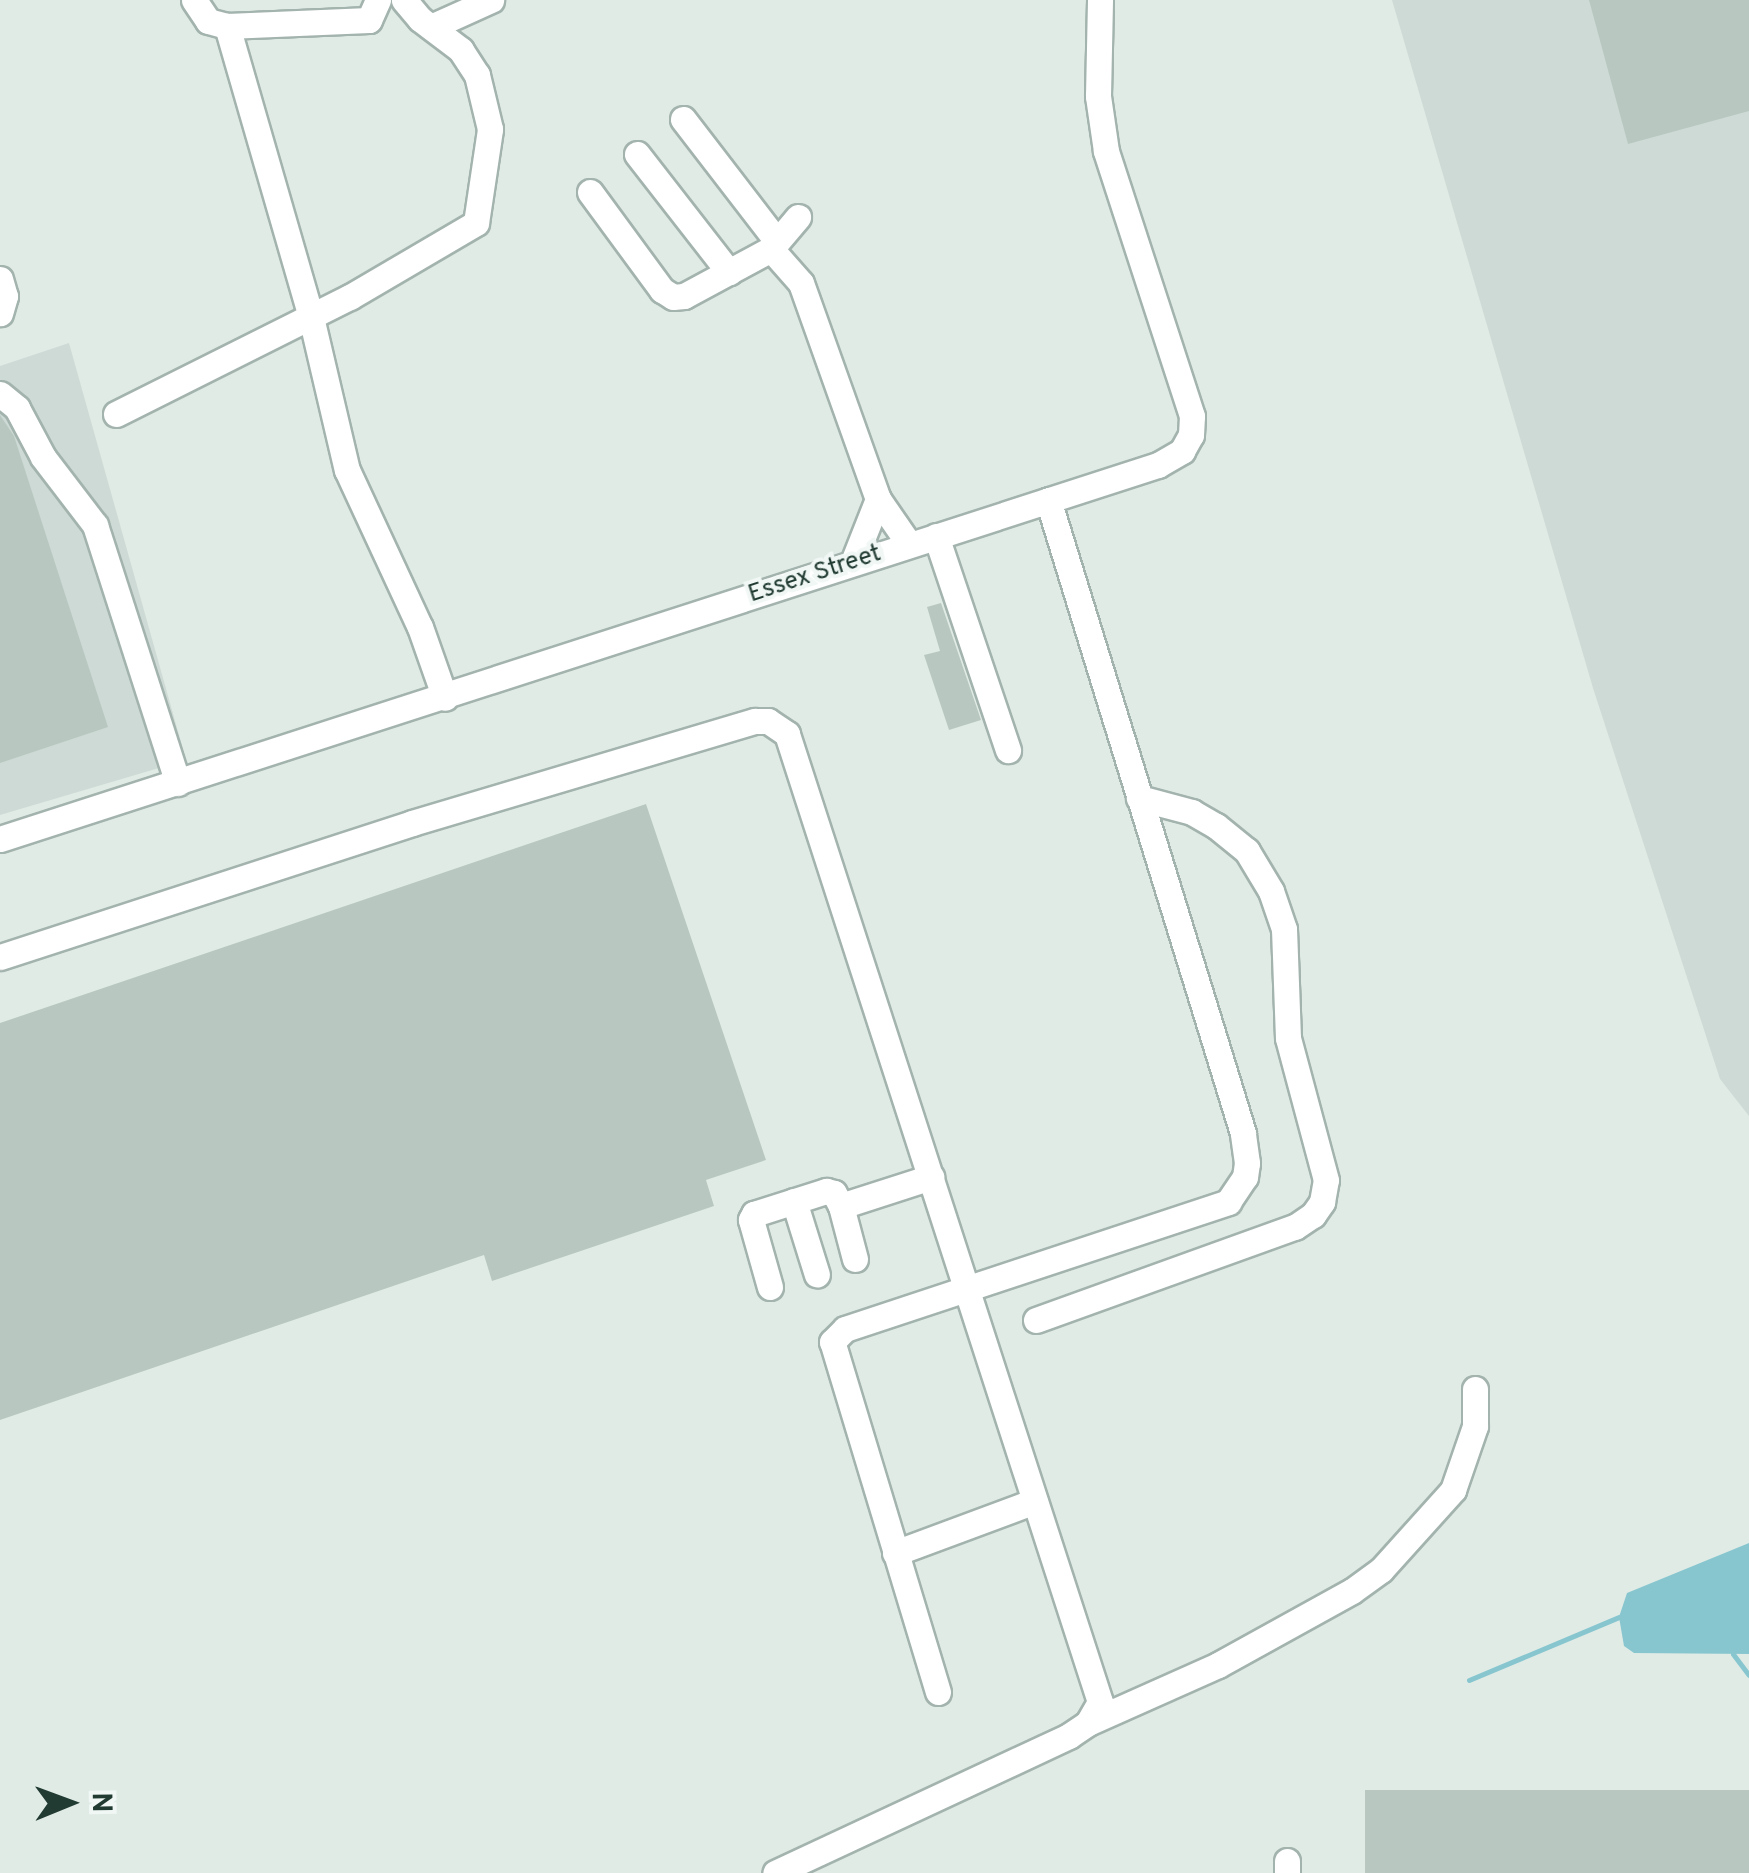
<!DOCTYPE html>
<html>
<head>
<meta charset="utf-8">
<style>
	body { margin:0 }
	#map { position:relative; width:1749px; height:1873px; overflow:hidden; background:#e0ebe6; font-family:Overpass,sans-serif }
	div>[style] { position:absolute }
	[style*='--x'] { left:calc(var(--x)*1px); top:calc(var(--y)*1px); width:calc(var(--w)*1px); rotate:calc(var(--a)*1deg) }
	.built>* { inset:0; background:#cedad5 }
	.water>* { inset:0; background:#88c6cf }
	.stream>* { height:5px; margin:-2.5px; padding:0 2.5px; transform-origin:2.5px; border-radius:2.5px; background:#88c6cf }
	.building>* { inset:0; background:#b8c8c1; transform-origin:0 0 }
	.roads { filter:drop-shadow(2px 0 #a3b3ad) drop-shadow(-2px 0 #a3b3ad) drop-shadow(0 2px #a3b3ad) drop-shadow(0 -2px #a3b3ad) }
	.minor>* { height:25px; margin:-12.5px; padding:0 12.5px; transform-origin:12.5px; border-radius:12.5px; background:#fff }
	span { translate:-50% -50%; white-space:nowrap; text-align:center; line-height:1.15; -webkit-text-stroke:8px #f0f7f4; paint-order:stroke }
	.street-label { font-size:25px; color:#213b33 }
	.north { position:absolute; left:20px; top:1753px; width:100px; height:100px; -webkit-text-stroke:8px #f0f7f4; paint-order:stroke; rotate:89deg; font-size:28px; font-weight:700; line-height:40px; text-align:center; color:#213b33 }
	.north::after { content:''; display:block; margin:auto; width:35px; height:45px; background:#213b33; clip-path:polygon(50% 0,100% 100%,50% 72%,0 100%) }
</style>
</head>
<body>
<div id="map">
	<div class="built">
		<i style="clip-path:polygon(1392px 0,1749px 0,1749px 1116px,1720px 1079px,1593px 688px)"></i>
		<i style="clip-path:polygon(69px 343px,186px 760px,0 815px,0 366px)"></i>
	</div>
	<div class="water">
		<i style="clip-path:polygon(1749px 1543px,1749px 1654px,1634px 1653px,1624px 1646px,1619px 1617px,1627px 1593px)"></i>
	</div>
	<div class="stream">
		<i style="--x:1733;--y:1654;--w:26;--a:53"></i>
		<i style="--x:1469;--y:1680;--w:163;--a:-22.8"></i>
	</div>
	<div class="building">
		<i style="clip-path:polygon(1589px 0,1749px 0,1749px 111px,1628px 144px)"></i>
		<i style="clip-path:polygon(0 415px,14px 436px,108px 727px,0 763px)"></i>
		<i style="clip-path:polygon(941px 603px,981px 720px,949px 730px,924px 655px,940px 651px,927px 607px)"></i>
		<i style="clip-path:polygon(646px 804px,766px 1160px,706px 1180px,714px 1206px,492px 1281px,484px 1255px,0 1420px,0 1023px)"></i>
		<i style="left:1749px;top:1790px;width:83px;height:384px;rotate:90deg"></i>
	</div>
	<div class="roads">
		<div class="minor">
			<i style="--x:194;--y:0;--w:25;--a:56"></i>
			<i style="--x:208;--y:21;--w:20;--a:15"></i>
			<i style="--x:227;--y:26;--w:303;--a:73.9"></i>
			<i style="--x:311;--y:317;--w:157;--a:76.8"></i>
			<i style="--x:347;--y:470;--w:173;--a:65.1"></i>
			<i style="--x:420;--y:627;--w:75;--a:70.6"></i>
			<i style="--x:227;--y:26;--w:142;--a:-2.4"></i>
			<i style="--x:369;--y:20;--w:22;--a:-66"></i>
			<i style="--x:431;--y:27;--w:66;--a:-24.2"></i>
			<i style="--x:683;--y:119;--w:154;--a:52.4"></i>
			<i style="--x:637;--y:154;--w:150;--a:52.1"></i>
			<i style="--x:590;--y:192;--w:122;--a:53.7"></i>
			<i style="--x:662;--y:290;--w:13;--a:32"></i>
			<i style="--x:673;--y:297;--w:11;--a:-5"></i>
			<i style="--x:684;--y:296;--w:99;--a:-28.4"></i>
			<i style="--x:771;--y:249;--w:42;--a:-49.8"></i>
			<i style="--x:771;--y:249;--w:45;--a:48.6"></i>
			<i style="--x:801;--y:283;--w:229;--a:70.4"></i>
			<i style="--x:878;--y:499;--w:55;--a:55.4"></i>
			<i style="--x:0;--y:279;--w:18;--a:74"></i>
			<i style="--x:5;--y:296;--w:18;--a:106"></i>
			<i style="--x:0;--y:394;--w:22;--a:39"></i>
			<i style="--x:17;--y:408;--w:55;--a:62"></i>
			<i style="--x:43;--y:457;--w:86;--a:52.6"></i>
			<i style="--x:95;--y:525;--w:271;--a:72.2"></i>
			<i style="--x:116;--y:414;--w:262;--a:-26.6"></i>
			<i style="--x:350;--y:297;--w:146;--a:-30.4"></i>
			<i style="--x:476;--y:223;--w:95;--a:-81.5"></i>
			<i style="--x:490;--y:129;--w:56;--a:-103.5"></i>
			<i style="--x:477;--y:75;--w:30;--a:-123"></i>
			<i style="--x:461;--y:50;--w:51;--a:-142.9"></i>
			<i style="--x:420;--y:19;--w:25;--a:-130"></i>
			<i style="--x:936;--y:536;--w:226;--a:71.4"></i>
			<i style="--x:853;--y:562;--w:68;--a:-68.4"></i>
			<i style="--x:0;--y:839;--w:1217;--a:-17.9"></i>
			<i style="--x:1158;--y:465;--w:28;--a:-30"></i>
			<i style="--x:1182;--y:451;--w:18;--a:-61"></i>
			<i style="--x:1191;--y:435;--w:19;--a:-87"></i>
			<i style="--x:1192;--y:416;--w:279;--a:-108"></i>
			<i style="--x:1106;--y:151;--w:56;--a:-98.3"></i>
			<i style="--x:1098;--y:96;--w:96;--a:-88.8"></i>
			<i style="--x:0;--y:957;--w:433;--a:-18"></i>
			<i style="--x:412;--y:823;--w:358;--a:-16.6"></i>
			<i style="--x:755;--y:721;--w:13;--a:0"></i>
			<i style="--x:768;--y:721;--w:23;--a:34"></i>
			<i style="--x:787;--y:734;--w:1017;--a:72.08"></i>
			<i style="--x:1100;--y:1702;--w:24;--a:120"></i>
			<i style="--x:1088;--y:1723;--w:23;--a:146"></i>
			<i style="--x:1069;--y:1736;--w:324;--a:155"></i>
			<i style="--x:794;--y:1201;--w:77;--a:72.7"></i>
			<i style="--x:855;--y:1259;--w:55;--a:-104.8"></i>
			<i style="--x:841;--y:1206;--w:95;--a:-17.9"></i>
			<i style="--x:770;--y:1287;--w:70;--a:-105.8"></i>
			<i style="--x:751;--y:1220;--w:7;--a:-63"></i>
			<i style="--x:754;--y:1214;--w:76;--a:-17.7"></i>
			<i style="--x:826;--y:1191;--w:8;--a:14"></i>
			<i style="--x:834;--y:1193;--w:15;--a:62"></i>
			<i style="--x:1036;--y:1320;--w:275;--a:-19.8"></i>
			<i style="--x:1295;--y:1227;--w:22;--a:-34"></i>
			<i style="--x:1313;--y:1215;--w:16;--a:-55"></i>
			<i style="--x:1322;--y:1202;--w:22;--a:-80"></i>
			<i style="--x:1326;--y:1180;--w:147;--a:-105"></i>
			<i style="--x:1288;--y:1038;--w:109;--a:-92.1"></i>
			<i style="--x:1284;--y:929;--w:40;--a:-108.9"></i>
			<i style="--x:1271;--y:891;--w:47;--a:-121"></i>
			<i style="--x:1247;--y:851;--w:40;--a:-141"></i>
			<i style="--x:1216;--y:826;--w:28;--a:-150"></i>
			<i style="--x:1192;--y:812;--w:55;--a:-165.2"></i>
			<i style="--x:895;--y:1553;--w:149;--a:-20.4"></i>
			<i style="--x:938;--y:1692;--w:366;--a:-106.8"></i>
			<i style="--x:832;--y:1342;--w:18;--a:-45"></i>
			<i style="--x:845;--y:1329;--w:404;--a:-18.3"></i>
			<i style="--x:1228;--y:1202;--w:30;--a:-56"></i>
			<i style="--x:1245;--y:1177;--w:14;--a:-82"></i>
			<i style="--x:1247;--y:1163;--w:30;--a:-98"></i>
			<i style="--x:1243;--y:1133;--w:662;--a:-107.12"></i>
			<i style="--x:1088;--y:1723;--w:142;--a:-24"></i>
			<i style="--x:1218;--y:1665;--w:153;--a:-28.9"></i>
			<i style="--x:1352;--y:1591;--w:36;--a:-36"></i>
			<i style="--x:1381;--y:1570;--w:108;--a:-48"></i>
			<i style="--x:1453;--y:1490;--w:68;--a:-71"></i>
			<i style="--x:1475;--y:1426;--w:37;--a:-90"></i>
			<i style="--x:1287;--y:1873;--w:12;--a:-90"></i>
		</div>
	</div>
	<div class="street-label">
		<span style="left:815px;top:575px;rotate:-18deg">Essex Street</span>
	</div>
	<div class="north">N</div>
</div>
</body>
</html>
